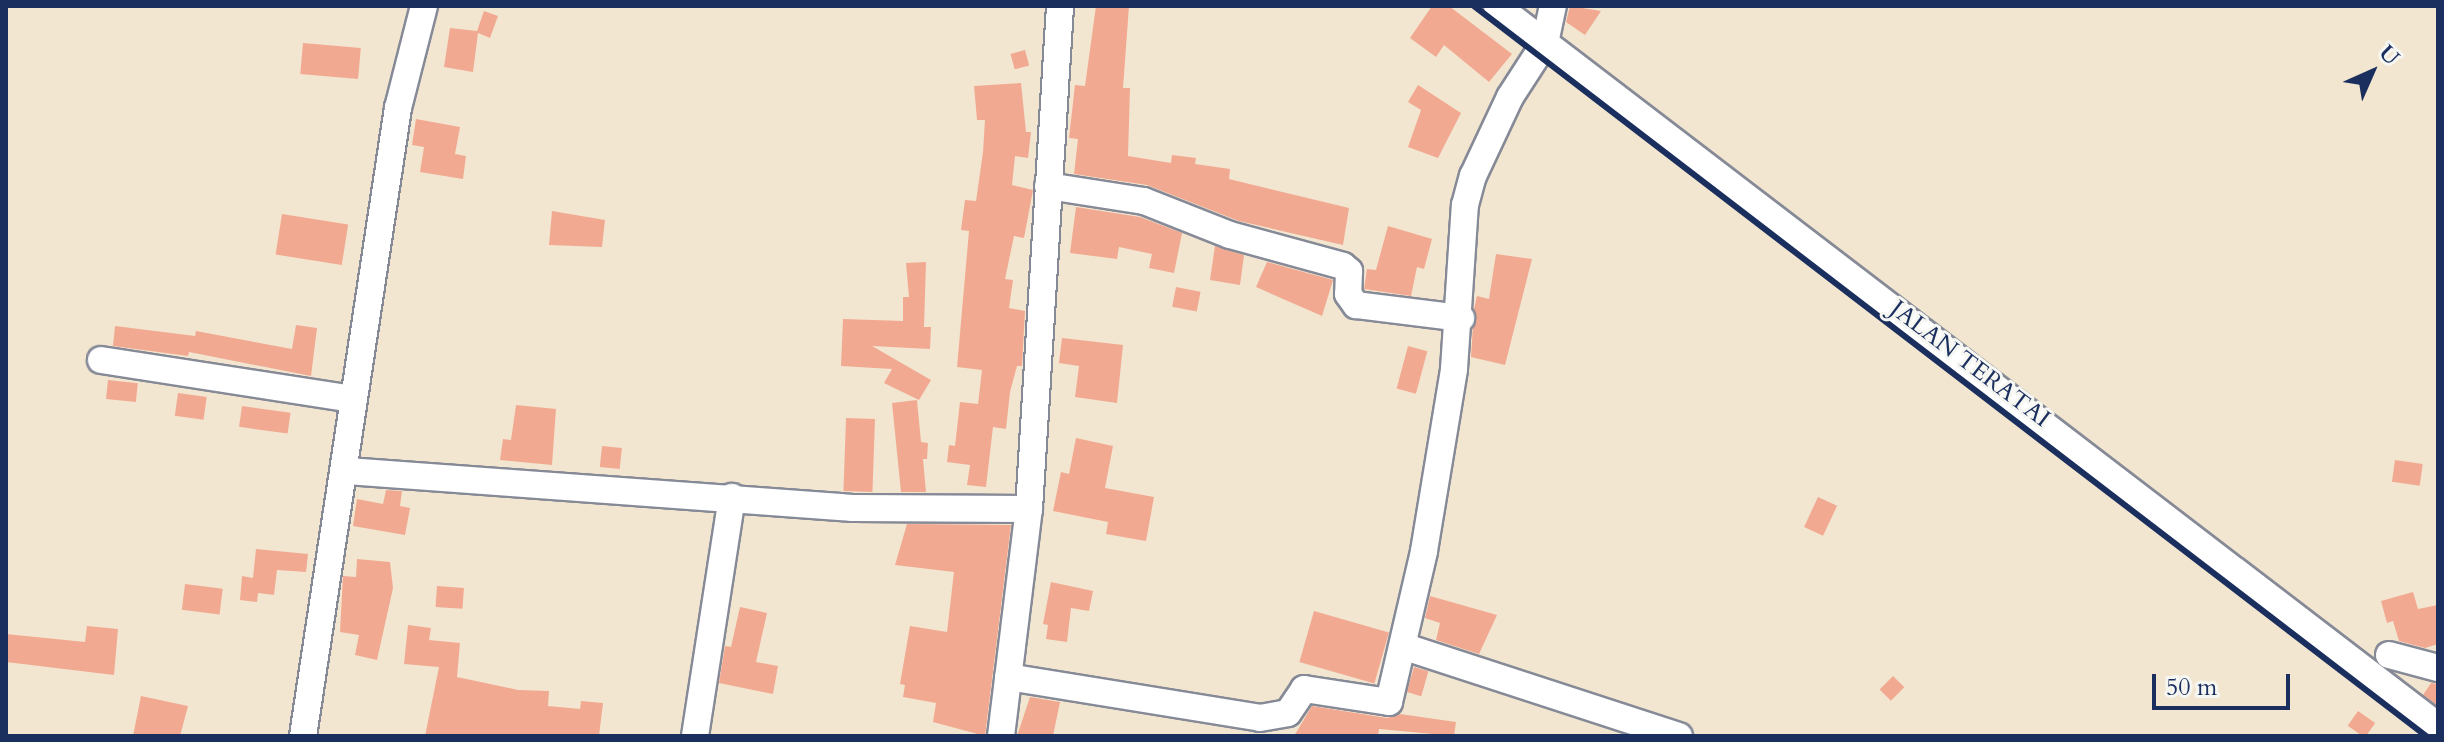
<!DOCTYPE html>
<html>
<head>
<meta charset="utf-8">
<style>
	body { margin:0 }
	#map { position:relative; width:2444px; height:742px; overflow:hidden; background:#f2e6d0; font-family:Cardo,serif }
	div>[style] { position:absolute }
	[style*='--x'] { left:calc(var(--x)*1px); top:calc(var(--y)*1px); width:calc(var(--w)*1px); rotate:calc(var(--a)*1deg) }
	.building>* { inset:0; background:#f2a992; transform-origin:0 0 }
	.roads { filter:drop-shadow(2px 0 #868a97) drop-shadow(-2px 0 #868a97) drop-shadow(0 2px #868a97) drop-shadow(0 -2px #868a97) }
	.minor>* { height:26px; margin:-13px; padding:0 13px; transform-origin:13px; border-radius:13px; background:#fff }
	.rail>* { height:6px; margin:-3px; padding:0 3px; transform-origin:3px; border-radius:3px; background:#1b2f5e }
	span { translate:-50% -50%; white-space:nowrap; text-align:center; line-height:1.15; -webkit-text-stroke:6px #f6f6f2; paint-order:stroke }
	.street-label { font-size:24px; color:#1b2f5e }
	.frame { position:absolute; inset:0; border:8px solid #1b2f5e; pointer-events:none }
	.north { position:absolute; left:2332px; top:32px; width:80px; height:80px; -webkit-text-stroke:6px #f6f6f2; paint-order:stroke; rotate:45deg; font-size:22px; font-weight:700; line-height:32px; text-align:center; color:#1b2f5e }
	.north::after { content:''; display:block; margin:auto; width:28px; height:36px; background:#1b2f5e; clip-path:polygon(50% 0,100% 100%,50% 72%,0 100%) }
	.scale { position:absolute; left:2152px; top:674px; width:138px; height:36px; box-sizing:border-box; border:4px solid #1b2f5e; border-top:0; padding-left:10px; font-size:24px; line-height:28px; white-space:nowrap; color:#1b2f5e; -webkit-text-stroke:6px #f6f6f2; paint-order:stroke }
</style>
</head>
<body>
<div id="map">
	<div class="building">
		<i style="clip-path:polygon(1096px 6px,1129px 6px,1123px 88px,1130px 88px,1128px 156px,1171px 163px,1172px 155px,1196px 158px,1195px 164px,1230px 169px,1229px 179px,1349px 208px,1343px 245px,1239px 221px,1147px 185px,1074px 174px,1078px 139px,1069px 138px,1075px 85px,1085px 86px)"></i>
		<i style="clip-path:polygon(1432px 6px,1449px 6px,1512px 54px,1489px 82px,1444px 45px,1436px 57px,1410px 38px)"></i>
		<i style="clip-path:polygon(1570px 6px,1601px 11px,1585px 35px,1566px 22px)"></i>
		<i style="clip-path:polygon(484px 11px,498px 16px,490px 38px,478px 33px,473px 72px,444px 67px,450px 28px,477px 31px)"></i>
		<i style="left:303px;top:43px;width:58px;height:31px;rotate:5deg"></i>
		<i style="left:1025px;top:50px;width:16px;height:15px;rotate:75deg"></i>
		<i style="clip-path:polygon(1021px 83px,1026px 132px,1031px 132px,1028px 158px,1015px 156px,1012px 185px,1033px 190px,1024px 238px,1014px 236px,1005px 279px,1013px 280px,1009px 308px,1025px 311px,1022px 366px,1017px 366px,1010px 392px,1006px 429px,993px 427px,986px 487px,967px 485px,970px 465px,947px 462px,949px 445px,955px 446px,960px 402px,978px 404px,982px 370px,957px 367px,969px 231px,961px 230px,965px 200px,976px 201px,983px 152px,985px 120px,977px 120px,974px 86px)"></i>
		<i style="clip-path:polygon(1418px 85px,1461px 113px,1438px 158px,1408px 147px,1421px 110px,1408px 102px)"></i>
		<i style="clip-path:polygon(416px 119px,460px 127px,455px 154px,466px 156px,463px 179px,420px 172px,424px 147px,412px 145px)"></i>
		<i style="clip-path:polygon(1076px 207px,1140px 217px,1182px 233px,1174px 273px,1149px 268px,1152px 254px,1119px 247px,1117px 259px,1070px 253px)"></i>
		<i style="clip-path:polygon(552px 211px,605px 220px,602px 247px,549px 245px)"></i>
		<i style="left:282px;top:214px;width:67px;height:41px;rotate:9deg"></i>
		<i style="clip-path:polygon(1388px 226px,1432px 239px,1424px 269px,1417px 267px,1411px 296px,1364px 289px,1367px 269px,1376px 270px)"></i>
		<i style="clip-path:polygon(1215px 246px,1244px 255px,1240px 285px,1210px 280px)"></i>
		<i style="clip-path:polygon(1496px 254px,1532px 259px,1505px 365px,1471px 357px,1474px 309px,1477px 296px,1489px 299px)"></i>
		<i style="clip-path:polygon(926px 262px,924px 327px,931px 327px,930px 349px,872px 346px,931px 380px,919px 400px,884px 383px,892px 369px,841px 366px,843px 319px,903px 321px,903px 297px,909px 297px,906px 263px)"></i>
		<i style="clip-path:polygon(1267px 262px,1333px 280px,1322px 316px,1256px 287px)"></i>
		<i style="left:1176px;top:287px;width:25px;height:20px;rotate:11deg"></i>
		<i style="clip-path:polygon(296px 325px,317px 328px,311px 376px,189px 352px,188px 356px,113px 346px,115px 326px,195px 336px,196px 331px,292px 349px)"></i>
		<i style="clip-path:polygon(1062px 338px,1123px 345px,1117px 403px,1075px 397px,1079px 366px,1059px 363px)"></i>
		<i style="left:1408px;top:346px;width:20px;height:44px;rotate:15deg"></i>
		<i style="left:108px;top:380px;width:30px;height:19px;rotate:6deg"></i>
		<i style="left:178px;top:393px;width:29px;height:23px;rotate:8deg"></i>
		<i style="clip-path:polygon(917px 400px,921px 442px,928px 443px,927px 459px,923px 459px,926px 492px,901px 492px,892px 403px)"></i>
		<i style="clip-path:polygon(516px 405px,556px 409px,552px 465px,500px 460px,503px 439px,511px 440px)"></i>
		<i style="left:242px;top:406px;width:49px;height:21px;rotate:8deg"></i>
		<i style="left:846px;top:418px;width:29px;height:73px;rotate:2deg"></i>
		<i style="clip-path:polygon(1076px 438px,1113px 446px,1105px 488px,1154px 497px,1146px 541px,1106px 534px,1108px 522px,1053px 511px,1061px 472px,1069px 474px)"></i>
		<i style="left:602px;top:446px;width:20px;height:21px;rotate:6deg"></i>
		<i style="left:2395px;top:460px;width:28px;height:22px;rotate:8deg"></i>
		<i style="clip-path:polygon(386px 490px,402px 491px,400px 506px,410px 508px,405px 535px,353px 526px,357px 499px,383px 504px)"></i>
		<i style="left:1818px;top:497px;width:21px;height:33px;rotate:25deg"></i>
		<i style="clip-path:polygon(907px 524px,1011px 525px,985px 736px,933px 722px,936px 703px,903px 697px,905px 685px,900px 684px,910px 626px,947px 632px,954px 572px,895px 565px)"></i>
		<i style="clip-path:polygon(256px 549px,308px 554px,306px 572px,277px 570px,274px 595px,258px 593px,257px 602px,240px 600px,242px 576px,253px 578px)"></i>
		<i style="clip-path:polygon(357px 559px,390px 562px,393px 588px,377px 660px,355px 655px,359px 635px,340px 632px,343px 576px,356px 577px)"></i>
		<i style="clip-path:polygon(1051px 582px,1093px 591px,1089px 611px,1071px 608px,1067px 642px,1046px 639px,1048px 625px,1043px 624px)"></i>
		<i style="left:185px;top:584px;width:38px;height:26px;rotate:7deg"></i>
		<i style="left:437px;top:586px;width:27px;height:21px;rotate:4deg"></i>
		<i style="clip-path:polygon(2413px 592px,2418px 609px,2438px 605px,2438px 644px,2425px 648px,2399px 641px,2393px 621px,2387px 623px,2381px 601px)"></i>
		<i style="clip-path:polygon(1430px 596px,1497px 615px,1479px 654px,1436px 640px,1440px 623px,1425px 618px)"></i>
		<i style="clip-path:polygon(740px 607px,767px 613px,756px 662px,778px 666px,773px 694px,719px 683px,725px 646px,731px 647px)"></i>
		<i style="left:1314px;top:611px;width:78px;height:53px;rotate:16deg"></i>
		<i style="clip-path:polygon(408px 625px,431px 628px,429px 640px,460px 643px,457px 677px,518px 690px,549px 691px,548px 706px,580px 709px,581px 701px,603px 703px,599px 736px,425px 736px,439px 667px,404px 664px)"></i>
		<i style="clip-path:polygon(87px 626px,118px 629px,114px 675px,6px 662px,6px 634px,85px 642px)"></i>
		<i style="left:1414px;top:667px;width:15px;height:26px;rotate:16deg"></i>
		<i style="left:1893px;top:676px;width:16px;height:19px;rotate:45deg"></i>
		<i style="clip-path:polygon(2431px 683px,2438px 684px,2438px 706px,2423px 695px)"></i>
		<i style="clip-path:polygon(141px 696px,188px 706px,180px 736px,133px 736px)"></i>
		<i style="clip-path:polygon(1030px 697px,1060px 702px,1053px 736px,1017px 736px)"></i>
		<i style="clip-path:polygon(1312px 706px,1387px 718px,1400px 714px,1456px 722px,1454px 736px,1379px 729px,1378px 736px,1294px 736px)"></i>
		<i style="left:2358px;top:711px;width:21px;height:18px;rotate:35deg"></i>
	</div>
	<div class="roads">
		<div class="minor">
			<i style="--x:1497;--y:6;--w:1185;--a:37.42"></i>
			<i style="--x:1048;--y:186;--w:97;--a:8.9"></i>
			<i style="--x:1144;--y:201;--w:92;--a:21.6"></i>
			<i style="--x:1230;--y:235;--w:117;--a:15.3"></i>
			<i style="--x:1343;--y:266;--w:8;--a:40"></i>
			<i style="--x:1349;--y:271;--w:23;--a:92"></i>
			<i style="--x:1348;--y:294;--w:14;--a:54"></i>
			<i style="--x:1356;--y:305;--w:106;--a:7.1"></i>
			<i style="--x:101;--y:360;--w:254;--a:8.8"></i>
			<i style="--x:347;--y:471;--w:507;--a:4.18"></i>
			<i style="--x:853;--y:508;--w:176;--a:0.3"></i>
			<i style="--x:1405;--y:647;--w:288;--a:18"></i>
			<i style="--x:2389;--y:655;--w:51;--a:14.9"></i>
			<i style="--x:1008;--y:677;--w:255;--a:9.2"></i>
			<i style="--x:1260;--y:718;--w:28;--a:-10"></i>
			<i style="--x:1288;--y:713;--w:29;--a:-56"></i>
			<i style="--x:1304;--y:689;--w:86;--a:8.7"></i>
			<i style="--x:1389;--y:702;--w:155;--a:-76.9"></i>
			<i style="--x:1424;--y:551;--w:184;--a:-80.6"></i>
			<i style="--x:1454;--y:369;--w:164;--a:-86.2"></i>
			<i style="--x:1465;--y:205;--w:30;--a:-75"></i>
			<i style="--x:1473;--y:176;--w:87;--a:-64.9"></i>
			<i style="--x:1510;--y:97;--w:64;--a:-57.1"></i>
			<i style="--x:1545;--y:43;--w:38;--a:-78"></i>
			<i style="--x:303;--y:736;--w:635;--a:-81.4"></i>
			<i style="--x:398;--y:108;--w:105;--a:-75.7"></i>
			<i style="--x:695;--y:736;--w:242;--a:-81.2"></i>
			<i style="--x:1001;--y:736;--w:229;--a:-83"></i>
			<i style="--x:1029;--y:509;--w:504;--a:-86.47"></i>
		</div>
	</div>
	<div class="rail">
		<i style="--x:1474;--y:6;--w:1200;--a:37.48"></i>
	</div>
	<div class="street-label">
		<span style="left:1970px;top:364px;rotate:37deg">JALAN TERATAI</span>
	</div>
	<div class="frame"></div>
	<div class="north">U</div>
	<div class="scale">50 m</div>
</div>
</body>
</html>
